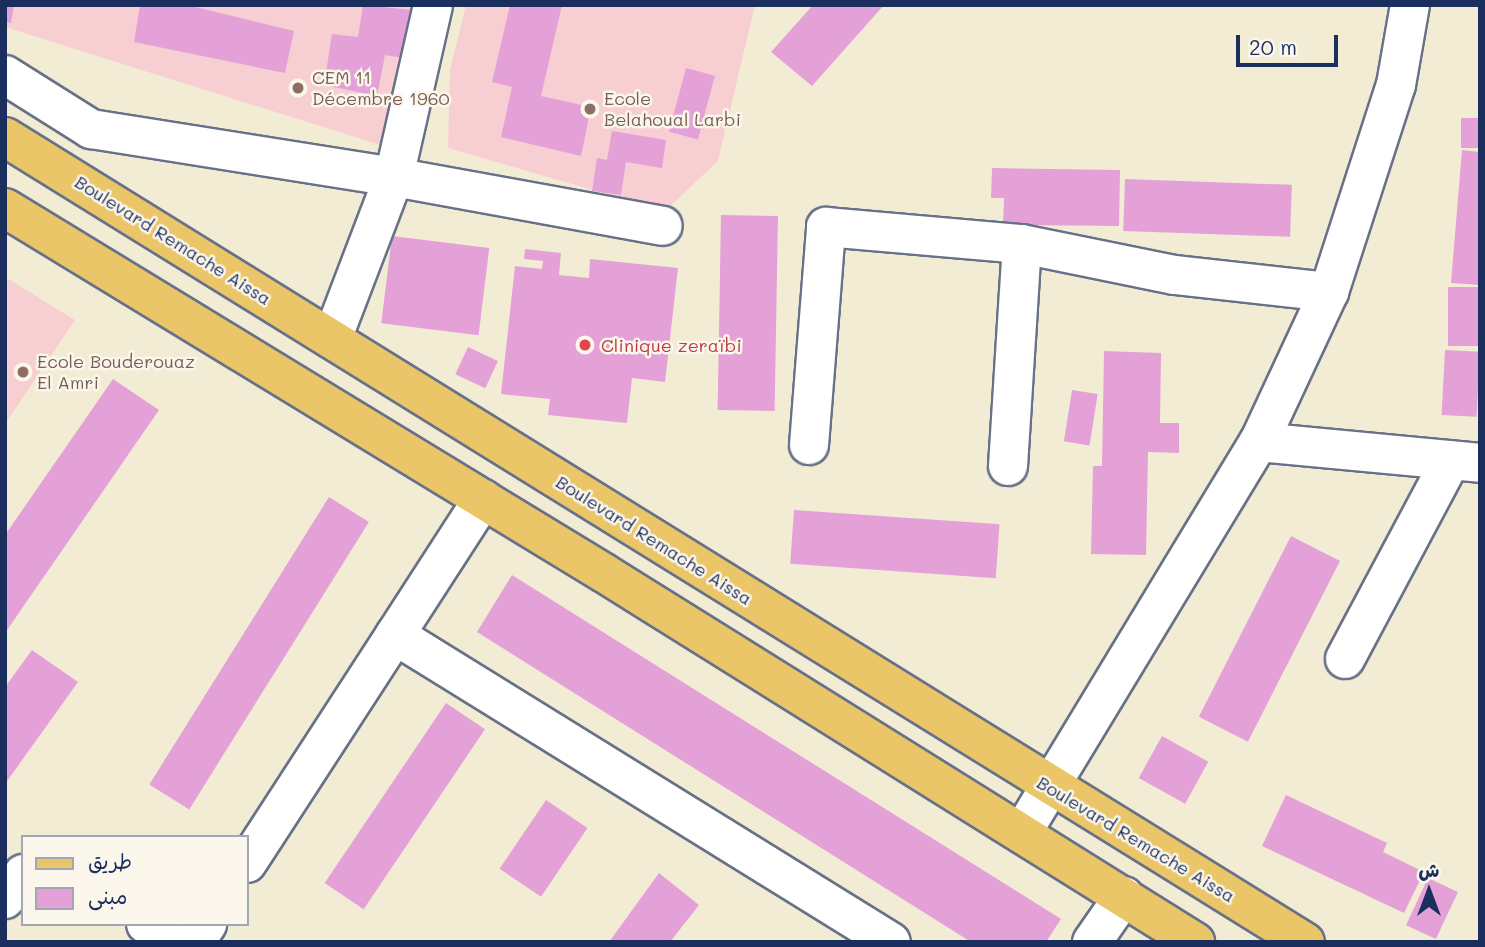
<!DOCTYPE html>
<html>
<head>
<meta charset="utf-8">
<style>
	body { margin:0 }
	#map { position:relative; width:1485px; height:947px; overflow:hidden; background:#f3ecd5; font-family:Mali,"Playpen Sans Arabic",sans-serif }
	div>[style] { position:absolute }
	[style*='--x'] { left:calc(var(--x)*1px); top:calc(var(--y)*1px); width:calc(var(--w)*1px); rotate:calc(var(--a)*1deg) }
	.built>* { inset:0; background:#f7cfd2 }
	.building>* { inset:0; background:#e4a1d7; transform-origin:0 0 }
	.roads { filter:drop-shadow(2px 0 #677188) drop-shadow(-2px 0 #677188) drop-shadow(0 2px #677188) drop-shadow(0 -2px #677188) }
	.minor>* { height:38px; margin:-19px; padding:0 19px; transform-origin:19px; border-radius:19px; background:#fff }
	.major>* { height:38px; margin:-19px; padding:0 19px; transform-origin:19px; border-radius:19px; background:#ebc669 }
	.dots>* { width:19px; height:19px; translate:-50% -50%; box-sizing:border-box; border:4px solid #fbf7ec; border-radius:50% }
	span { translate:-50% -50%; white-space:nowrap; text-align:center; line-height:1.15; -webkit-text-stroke:5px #fbf7ec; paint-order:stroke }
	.education-label { font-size:18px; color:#785e54 }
	.left { translate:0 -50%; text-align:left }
	.street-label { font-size:18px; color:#1b2f5e }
	.health-label { font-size:18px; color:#be3a42 }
	.frame { position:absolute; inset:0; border:7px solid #1b2f5e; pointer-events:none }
	.legend { position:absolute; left:21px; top:835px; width:228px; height:91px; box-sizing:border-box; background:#fbf7ec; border:2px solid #a1a7b3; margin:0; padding:9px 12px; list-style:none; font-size:21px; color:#1b2f5e }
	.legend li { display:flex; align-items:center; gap:14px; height:35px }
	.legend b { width:35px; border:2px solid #a1a7b3 }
	.north { position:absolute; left:1394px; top:856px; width:70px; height:70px; -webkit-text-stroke:5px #fbf7ec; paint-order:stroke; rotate:0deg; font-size:19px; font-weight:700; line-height:28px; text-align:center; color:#1b2f5e }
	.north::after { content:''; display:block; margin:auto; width:24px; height:32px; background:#1b2f5e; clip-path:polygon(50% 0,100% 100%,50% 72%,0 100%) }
	.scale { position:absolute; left:1236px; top:35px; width:102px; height:32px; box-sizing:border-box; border:4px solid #1b2f5e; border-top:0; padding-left:9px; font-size:21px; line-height:24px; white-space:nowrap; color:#1b2f5e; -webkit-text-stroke:5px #fbf7ec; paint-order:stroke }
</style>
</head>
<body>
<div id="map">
	<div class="built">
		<i style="clip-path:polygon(5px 5px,413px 5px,390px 148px,5px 27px)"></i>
		<i style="clip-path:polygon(466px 5px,755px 5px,718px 161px,665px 211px,448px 148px,450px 70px)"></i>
		<i style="clip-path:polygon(5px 277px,75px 320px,5px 424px)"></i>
	</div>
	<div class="building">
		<i style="clip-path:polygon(5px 5px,14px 5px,11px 23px,5px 22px)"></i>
		<i style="clip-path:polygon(140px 5px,187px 5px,294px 31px,285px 73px,134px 42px)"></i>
		<i style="clip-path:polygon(363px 5px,411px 10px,403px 58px,385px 55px,377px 96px,324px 85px,332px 34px,358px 37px)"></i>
		<i style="clip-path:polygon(510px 5px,562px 5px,541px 96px,591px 107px,581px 156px,501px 137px,512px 87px,492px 82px)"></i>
		<i style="clip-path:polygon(813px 5px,884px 5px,812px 86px,771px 52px)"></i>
		<i style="left:686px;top:68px;width:30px;height:66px;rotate:15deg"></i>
		<i style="left:1461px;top:118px;width:19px;height:30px"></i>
		<i style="clip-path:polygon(612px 131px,666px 140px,662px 168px,626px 162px,621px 195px,592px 191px,597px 158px,607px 160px)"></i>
		<i style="clip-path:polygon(1462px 150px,1480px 152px,1480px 285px,1451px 283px)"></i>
		<i style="clip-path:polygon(992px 168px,1120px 170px,1119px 226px,1003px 225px,1004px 198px,991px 198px)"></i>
		<i style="left:1125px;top:179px;width:167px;height:52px;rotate:2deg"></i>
		<i style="left:721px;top:215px;width:57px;height:195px;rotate:1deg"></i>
		<i style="left:392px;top:236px;width:98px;height:88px;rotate:7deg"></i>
		<i style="clip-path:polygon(525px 249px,561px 253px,559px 275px,589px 278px,590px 259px,678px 268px,665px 382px,632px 378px,627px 423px,548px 415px,550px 399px,501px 394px,515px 266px,542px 269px,543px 261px,524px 259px)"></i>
		<i style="left:1448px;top:287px;width:32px;height:59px"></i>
		<i style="left:468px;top:347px;width:33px;height:30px;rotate:25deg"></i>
		<i style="left:1445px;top:350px;width:35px;height:65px;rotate:3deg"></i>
		<i style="clip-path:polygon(1104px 351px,1161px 353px,1160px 423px,1179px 423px,1179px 453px,1148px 452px,1146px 555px,1091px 554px,1093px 466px,1102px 466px)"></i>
		<i style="clip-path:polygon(113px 379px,159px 410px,5px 633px,5px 535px)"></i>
		<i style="left:1072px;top:390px;width:26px;height:52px;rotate:9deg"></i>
		<i style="left:329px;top:497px;width:47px;height:339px;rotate:32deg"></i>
		<i style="left:794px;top:510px;width:206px;height:54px;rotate:4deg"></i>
		<i style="left:1291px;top:536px;width:55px;height:203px;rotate:27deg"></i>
		<i style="clip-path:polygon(512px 575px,1061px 919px,1046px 942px,971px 942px,477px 632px)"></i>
		<i style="clip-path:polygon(32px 650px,78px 682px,5px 784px,5px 687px)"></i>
		<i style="left:446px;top:703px;width:47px;height:217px;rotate:34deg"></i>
		<i style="left:1162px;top:736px;width:53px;height:48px;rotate:29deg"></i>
		<i style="clip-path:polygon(1286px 795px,1387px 843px,1383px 852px,1424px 872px,1404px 913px,1262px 846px)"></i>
		<i style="left:546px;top:800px;width:50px;height:83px;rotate:34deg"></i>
		<i style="clip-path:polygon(659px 873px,699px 905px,670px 942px,609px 942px)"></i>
		<i style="left:1428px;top:878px;width:33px;height:52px;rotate:25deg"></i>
	</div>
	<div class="roads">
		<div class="minor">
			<i style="--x:5;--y:75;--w:102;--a:32.1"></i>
			<i style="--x:91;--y:129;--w:307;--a:9"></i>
			<i style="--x:394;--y:177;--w:273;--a:10.3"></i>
			<i style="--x:332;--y:339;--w:173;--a:-69.1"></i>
			<i style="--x:394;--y:177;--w:176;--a:-77.2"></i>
			<i style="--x:1259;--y:442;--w:222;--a:5.4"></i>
			<i style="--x:809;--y:445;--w:219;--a:-85.5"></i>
			<i style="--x:826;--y:227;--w:197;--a:5"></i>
			<i style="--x:1022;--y:244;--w:156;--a:11.5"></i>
			<i style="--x:1175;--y:275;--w:155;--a:6.3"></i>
			<i style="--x:1008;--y:466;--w:222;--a:-86.4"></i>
			<i style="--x:483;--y:499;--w:162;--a:122.9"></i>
			<i style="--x:395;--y:635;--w:583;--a:31.76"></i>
			<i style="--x:1345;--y:659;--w:225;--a:-62"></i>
			<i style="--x:1023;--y:831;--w:455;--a:-58.8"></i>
			<i style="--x:1259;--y:442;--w:166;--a:-65"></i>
			<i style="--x:1329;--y:292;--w:218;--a:-72.1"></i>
			<i style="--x:1396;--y:85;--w:81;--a:-80.1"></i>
			<i style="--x:247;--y:863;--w:272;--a:-57"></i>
			<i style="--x:5;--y:899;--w:31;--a:-54"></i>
			<i style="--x:146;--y:924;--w:32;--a:35"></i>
			<i style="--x:195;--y:942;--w:22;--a:-56"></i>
			<i style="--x:1092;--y:942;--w:56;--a:-55.2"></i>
		</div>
		<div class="major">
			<i style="--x:5;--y:137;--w:1529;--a:31.77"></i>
			<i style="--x:5;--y:208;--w:701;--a:31.36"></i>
			<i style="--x:604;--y:573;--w:697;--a:31.98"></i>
		</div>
	</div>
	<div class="dots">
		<i style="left:298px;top:88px;background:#8d6e63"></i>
		<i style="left:590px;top:109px;background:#8d6e63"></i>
		<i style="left:585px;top:345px;background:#e0444e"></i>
		<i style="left:23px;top:372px;background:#8d6e63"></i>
	</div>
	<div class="education-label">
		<span class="left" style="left:312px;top:88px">CEM 11<br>Décembre 1960</span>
		<span class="left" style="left:604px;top:109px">Ecole<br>Belahoual Larbi</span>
		<span class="left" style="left:37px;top:372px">Ecole Bouderouaz<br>El Amri</span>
	</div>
	<div class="street-label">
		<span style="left:173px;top:240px;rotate:32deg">Boulevard Remache Aissa</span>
		<span style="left:654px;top:540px;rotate:32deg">Boulevard Remache Aissa</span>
		<span style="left:1136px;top:839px;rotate:31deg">Boulevard Remache Aissa</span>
	</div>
	<div class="health-label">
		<span class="left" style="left:601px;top:345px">Clinique zeraïbi</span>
	</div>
	<div class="frame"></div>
	<ul class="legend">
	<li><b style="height:9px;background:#ebc669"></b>طريق</li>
	<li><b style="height:19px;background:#e4a1d7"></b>مبنى</li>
	</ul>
	<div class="north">ش</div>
	<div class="scale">20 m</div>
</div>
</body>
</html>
